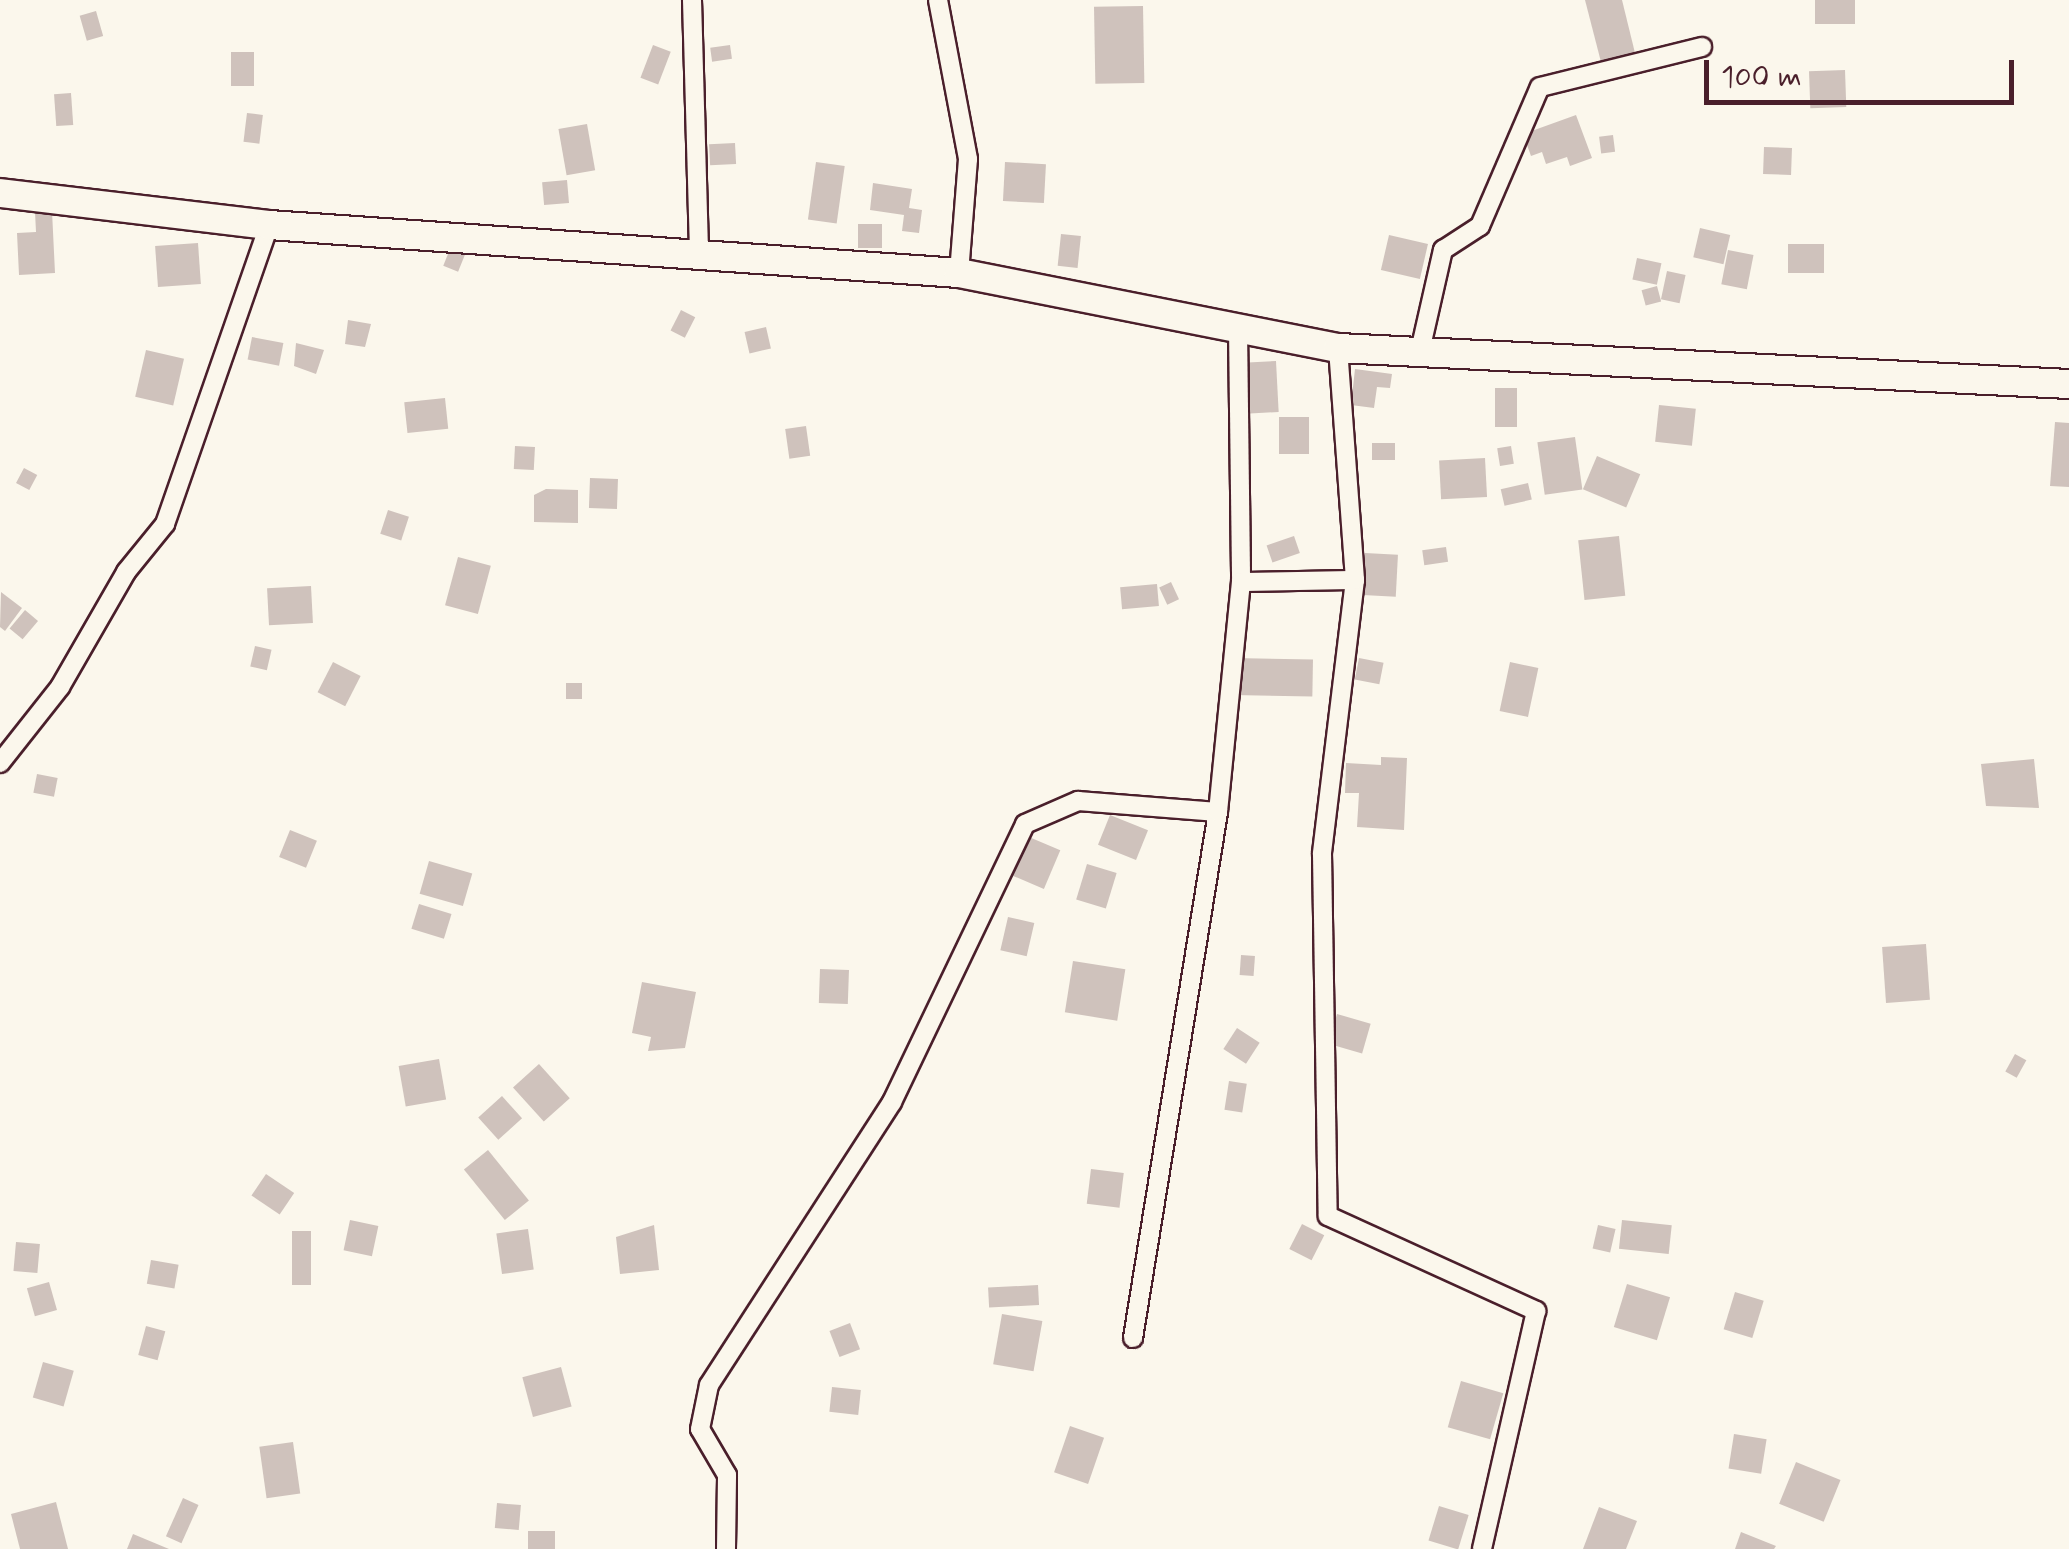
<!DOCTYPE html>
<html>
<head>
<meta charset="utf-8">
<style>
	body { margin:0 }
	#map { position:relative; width:2069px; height:1549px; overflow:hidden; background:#fbf7ec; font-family:Mynerve,sans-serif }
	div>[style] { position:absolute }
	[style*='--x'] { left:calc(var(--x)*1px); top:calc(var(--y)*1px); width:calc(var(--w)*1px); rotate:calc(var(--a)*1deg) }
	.building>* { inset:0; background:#cfc2bc; transform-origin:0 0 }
	.roads { filter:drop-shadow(2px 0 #4a1f2b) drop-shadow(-2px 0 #4a1f2b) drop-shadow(0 2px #4a1f2b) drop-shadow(0 -2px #4a1f2b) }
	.street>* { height:18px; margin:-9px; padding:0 9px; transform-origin:9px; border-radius:9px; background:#fbf7ec }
	.primary>* { height:28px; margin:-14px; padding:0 14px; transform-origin:14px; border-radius:14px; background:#fbf7ec }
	span { translate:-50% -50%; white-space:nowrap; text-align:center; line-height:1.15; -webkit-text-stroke:8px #fbf7ec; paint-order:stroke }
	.scale { position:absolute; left:1704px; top:60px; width:310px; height:45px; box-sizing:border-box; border:5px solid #4a1f2b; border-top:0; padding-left:12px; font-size:30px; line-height:35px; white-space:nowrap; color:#4a1f2b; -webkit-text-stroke:8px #fbf7ec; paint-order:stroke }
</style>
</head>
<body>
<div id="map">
	<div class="building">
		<i style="clip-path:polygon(1585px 0,1622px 0,1635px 53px,1601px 62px)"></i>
		<i style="left:1815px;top:0;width:40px;height:24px"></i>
		<i style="left:1143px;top:6px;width:77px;height:49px;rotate:89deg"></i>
		<i style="left:96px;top:11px;width:26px;height:17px;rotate:74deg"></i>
		<i style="left:653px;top:45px;width:19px;height:35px;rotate:21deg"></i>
		<i style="left:730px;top:45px;width:14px;height:20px;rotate:82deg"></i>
		<i style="left:231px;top:52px;width:23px;height:34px"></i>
		<i style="left:1845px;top:70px;width:37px;height:36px;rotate:88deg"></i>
		<i style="left:71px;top:93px;width:32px;height:17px;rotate:86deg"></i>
		<i style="left:247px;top:113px;width:16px;height:29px;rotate:7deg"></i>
		<i style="clip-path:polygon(1576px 115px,1592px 158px,1570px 166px,1567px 157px,1546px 164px,1542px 152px,1531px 156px,1523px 134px)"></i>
		<i style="left:587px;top:124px;width:47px;height:29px;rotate:80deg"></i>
		<i style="left:1613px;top:135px;width:17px;height:14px;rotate:83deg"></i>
		<i style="left:735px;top:143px;width:21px;height:26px;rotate:87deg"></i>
		<i style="left:1764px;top:147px;width:28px;height:27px;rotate:2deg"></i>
		<i style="left:816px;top:162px;width:29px;height:58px;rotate:8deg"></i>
		<i style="left:1005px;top:162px;width:41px;height:39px;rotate:3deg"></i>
		<i style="left:567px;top:180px;width:23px;height:25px;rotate:85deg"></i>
		<i style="clip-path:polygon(873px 183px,912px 189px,909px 208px,922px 210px,919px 233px,902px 231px,904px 215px,870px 210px)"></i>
		<i style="clip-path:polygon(52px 211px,55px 273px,19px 275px,17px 233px,36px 232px,35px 212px)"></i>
		<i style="left:882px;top:224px;width:24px;height:24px;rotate:90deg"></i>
		<i style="left:1700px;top:228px;width:31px;height:30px;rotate:13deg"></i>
		<i style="left:1061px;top:234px;width:20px;height:32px;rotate:6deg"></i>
		<i style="left:1389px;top:235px;width:40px;height:36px;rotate:13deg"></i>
		<i style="left:198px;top:243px;width:41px;height:43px;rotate:86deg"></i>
		<i style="left:1824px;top:244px;width:29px;height:36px;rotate:90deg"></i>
		<i style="left:450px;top:249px;width:16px;height:18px;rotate:22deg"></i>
		<i style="left:1728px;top:250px;width:26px;height:35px;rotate:11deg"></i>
		<i style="left:1637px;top:258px;width:25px;height:22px;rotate:12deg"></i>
		<i style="left:1667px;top:271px;width:19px;height:29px;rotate:12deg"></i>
		<i style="left:1657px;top:286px;width:16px;height:16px;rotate:75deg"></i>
		<i style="left:681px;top:310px;width:16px;height:23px;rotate:27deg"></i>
		<i style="clip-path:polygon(348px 320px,371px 324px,365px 347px,345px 344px)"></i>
		<i style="left:766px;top:327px;width:22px;height:22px;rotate:77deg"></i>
		<i style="left:252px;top:337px;width:32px;height:23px;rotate:11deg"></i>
		<i style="clip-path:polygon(296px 343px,324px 350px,316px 374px,294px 366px)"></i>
		<i style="left:146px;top:350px;width:39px;height:48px;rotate:13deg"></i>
		<i style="left:1276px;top:361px;width:51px;height:33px;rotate:87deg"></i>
		<i style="clip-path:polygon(1355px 369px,1392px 374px,1390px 388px,1377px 387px,1374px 408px,1351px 405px)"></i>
		<i style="left:1495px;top:388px;width:22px;height:39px"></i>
		<i style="left:445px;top:398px;width:31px;height:41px;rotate:84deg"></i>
		<i style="left:1659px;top:405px;width:37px;height:37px;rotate:6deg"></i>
		<i style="left:1279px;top:417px;width:30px;height:37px"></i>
		<i style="clip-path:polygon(2055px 422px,2069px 423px,2069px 487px,2050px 486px)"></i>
		<i style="left:806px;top:426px;width:30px;height:21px;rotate:82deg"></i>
		<i style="left:1575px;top:437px;width:53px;height:38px;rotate:82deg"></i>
		<i style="left:1372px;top:443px;width:23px;height:17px"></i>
		<i style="left:515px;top:446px;width:20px;height:23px;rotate:3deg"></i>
		<i style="left:1511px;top:446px;width:18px;height:14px;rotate:81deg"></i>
		<i style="left:1597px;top:456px;width:47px;height:36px;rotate:23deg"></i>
		<i style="left:1485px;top:458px;width:39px;height:46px;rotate:87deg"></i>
		<i style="left:24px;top:468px;width:15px;height:17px;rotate:28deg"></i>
		<i style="left:590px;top:478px;width:28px;height:30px;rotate:2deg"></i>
		<i style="left:1528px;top:483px;width:17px;height:28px;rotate:77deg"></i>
		<i style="clip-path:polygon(546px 489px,578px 490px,578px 523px,534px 522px,534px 495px)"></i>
		<i style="left:388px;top:510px;width:22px;height:25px;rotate:18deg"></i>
		<i style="left:1294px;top:536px;width:18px;height:29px;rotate:71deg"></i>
		<i style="left:1619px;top:536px;width:60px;height:41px;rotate:84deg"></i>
		<i style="left:1446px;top:547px;width:15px;height:24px;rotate:82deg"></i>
		<i style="left:1365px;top:553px;width:33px;height:42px;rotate:3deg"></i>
		<i style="left:458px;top:557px;width:34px;height:50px;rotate:15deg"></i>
		<i style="left:1171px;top:582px;width:19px;height:13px;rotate:65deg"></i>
		<i style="left:1157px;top:584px;width:22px;height:37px;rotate:85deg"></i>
		<i style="left:311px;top:586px;width:37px;height:44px;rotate:87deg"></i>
		<i style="clip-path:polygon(1px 592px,22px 608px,5px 631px,0 627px)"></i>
		<i style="left:25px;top:610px;width:17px;height:24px;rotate:40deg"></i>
		<i style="left:255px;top:646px;width:17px;height:21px;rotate:13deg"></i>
		<i style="left:1233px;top:658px;width:80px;height:37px;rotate:1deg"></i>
		<i style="left:1359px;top:658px;width:25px;height:22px;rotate:11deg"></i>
		<i style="left:333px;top:662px;width:31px;height:34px;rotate:27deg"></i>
		<i style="left:1510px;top:662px;width:29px;height:50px;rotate:12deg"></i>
		<i style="left:582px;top:683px;width:16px;height:16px;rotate:90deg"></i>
		<i style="clip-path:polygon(1381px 757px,1407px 758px,1404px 830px,1357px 827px,1359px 793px,1345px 793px,1346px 763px,1381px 765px)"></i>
		<i style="clip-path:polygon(2034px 759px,2039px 808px,1986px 806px,1981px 764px)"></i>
		<i style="left:37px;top:774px;width:21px;height:19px;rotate:11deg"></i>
		<i style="left:1110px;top:815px;width:41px;height:32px;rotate:22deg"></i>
		<i style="left:290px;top:830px;width:29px;height:29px;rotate:22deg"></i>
		<i style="left:1029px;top:837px;width:34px;height:42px;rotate:23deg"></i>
		<i style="left:429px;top:861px;width:45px;height:34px;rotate:16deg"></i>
		<i style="left:1087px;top:864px;width:31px;height:37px;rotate:17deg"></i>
		<i style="left:419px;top:904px;width:34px;height:26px;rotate:17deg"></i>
		<i style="left:1008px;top:917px;width:27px;height:34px;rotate:13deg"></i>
		<i style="left:1926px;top:944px;width:56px;height:44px;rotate:86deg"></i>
		<i style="left:1241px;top:955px;width:14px;height:20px;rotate:4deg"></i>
		<i style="left:1073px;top:961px;width:53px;height:52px;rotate:9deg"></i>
		<i style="left:820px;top:969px;width:29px;height:34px;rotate:2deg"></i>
		<i style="clip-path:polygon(642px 982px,696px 992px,685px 1048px,648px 1051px,651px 1037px,632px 1033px)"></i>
		<i style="left:1337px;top:1014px;width:35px;height:31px;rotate:16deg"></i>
		<i style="left:1237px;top:1028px;width:27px;height:25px;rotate:33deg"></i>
		<i style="left:2015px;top:1054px;width:13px;height:20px;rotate:29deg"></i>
		<i style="left:439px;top:1059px;width:41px;height:41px;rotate:80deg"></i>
		<i style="left:539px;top:1064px;width:46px;height:35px;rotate:48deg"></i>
		<i style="left:1229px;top:1081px;width:18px;height:29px;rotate:9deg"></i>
		<i style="left:502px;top:1096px;width:30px;height:32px;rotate:48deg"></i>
		<i style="left:488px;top:1150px;width:65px;height:31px;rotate:51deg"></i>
		<i style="left:1091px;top:1169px;width:33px;height:35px;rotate:7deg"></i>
		<i style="left:266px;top:1174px;width:34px;height:26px;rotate:34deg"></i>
		<i style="left:350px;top:1220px;width:29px;height:31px;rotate:12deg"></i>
		<i style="left:1622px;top:1220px;width:50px;height:29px;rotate:6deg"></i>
		<i style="left:1302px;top:1224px;width:25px;height:28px;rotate:27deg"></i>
		<i style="clip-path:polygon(654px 1225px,659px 1270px,620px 1274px,616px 1237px)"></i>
		<i style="left:1598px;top:1225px;width:18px;height:24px;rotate:13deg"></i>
		<i style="left:528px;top:1229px;width:41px;height:32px;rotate:82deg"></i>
		<i style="left:292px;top:1231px;width:19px;height:54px"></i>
		<i style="left:16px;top:1242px;width:24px;height:29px;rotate:5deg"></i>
		<i style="left:151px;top:1260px;width:28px;height:24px;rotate:10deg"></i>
		<i style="left:49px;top:1282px;width:29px;height:23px;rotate:74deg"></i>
		<i style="left:1627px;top:1284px;width:45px;height:45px;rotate:17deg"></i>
		<i style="left:1038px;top:1285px;width:20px;height:50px;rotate:87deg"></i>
		<i style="left:1735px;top:1292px;width:30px;height:39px;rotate:17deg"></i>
		<i style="left:1002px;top:1314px;width:41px;height:51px;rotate:10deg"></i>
		<i style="left:850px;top:1323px;width:28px;height:22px;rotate:69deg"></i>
		<i style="left:146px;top:1326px;width:20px;height:30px;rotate:15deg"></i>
		<i style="left:43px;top:1362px;width:32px;height:37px;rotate:16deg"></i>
		<i style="left:561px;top:1367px;width:41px;height:40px;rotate:75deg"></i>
		<i style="left:1461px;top:1381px;width:44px;height:48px;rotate:16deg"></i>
		<i style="left:832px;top:1387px;width:29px;height:25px;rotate:6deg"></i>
		<i style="left:1070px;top:1426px;width:36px;height:49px;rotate:19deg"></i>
		<i style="left:1734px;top:1434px;width:33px;height:35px;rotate:9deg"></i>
		<i style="left:293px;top:1442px;width:52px;height:34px;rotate:82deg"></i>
		<i style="left:1796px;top:1462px;width:48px;height:45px;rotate:22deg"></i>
		<i style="left:183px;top:1498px;width:17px;height:42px;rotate:24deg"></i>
		<i style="clip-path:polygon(56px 1502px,68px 1549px,20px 1549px,11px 1514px)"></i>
		<i style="left:497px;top:1503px;width:24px;height:25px;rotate:5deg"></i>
		<i style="left:1439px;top:1506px;width:31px;height:36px;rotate:17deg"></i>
		<i style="clip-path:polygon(1599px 1507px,1637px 1521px,1626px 1549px,1583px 1549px)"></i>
		<i style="left:528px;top:1531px;width:27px;height:18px"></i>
		<i style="clip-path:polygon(1741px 1532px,1776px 1546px,1774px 1549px,1735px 1549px)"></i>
		<i style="clip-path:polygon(133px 1534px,169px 1549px,127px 1549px)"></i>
	</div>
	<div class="roads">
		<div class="street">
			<i style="--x:692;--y:0;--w:255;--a:88.4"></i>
			<i style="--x:938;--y:0;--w:162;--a:79.3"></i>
			<i style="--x:968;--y:159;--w:114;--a:94.5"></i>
			<i style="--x:1238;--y:328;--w:254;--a:89.3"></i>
			<i style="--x:1338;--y:348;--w:233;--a:85.8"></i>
			<i style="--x:1355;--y:580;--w:276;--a:96.9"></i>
			<i style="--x:1322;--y:854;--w:362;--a:89.1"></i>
			<i style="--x:1328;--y:1216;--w:229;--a:24.5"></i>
			<i style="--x:1536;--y:1311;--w:244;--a:102.8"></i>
			<i style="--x:1420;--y:351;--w:104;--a:-77.2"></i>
			<i style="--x:1443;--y:250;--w:44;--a:-33"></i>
			<i style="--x:1480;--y:226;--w:151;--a:-66.7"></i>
			<i style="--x:1540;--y:87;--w:167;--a:-13.9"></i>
			<i style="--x:0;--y:763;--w:97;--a:-51.7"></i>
			<i style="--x:60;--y:687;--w:133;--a:-60.1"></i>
			<i style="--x:126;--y:572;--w:62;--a:-50.9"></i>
			<i style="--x:165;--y:524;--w:317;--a:-70.8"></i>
			<i style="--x:1133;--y:1338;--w:533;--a:-80.82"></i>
			<i style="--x:726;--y:1549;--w:74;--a:-89.2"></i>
			<i style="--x:727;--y:1475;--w:53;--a:-120.4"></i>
			<i style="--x:700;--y:1429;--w:45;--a:-78.4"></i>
			<i style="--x:709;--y:1385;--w:337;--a:-57.1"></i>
			<i style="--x:892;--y:1102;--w:308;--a:-64.4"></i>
			<i style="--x:1025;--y:824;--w:58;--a:-23.5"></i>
			<i style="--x:1078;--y:801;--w:140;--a:4.5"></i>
			<i style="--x:1218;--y:812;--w:231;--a:-84.3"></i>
			<i style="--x:1241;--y:582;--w:114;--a:-1"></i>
		</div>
		<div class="primary">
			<i style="--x:0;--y:193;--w:271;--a:6.8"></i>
			<i style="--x:269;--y:225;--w:692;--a:3.98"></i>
			<i style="--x:959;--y:273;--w:386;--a:11.2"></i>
			<i style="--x:1338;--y:348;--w:732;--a:2.82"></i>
		</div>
	</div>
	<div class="scale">100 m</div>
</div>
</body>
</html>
